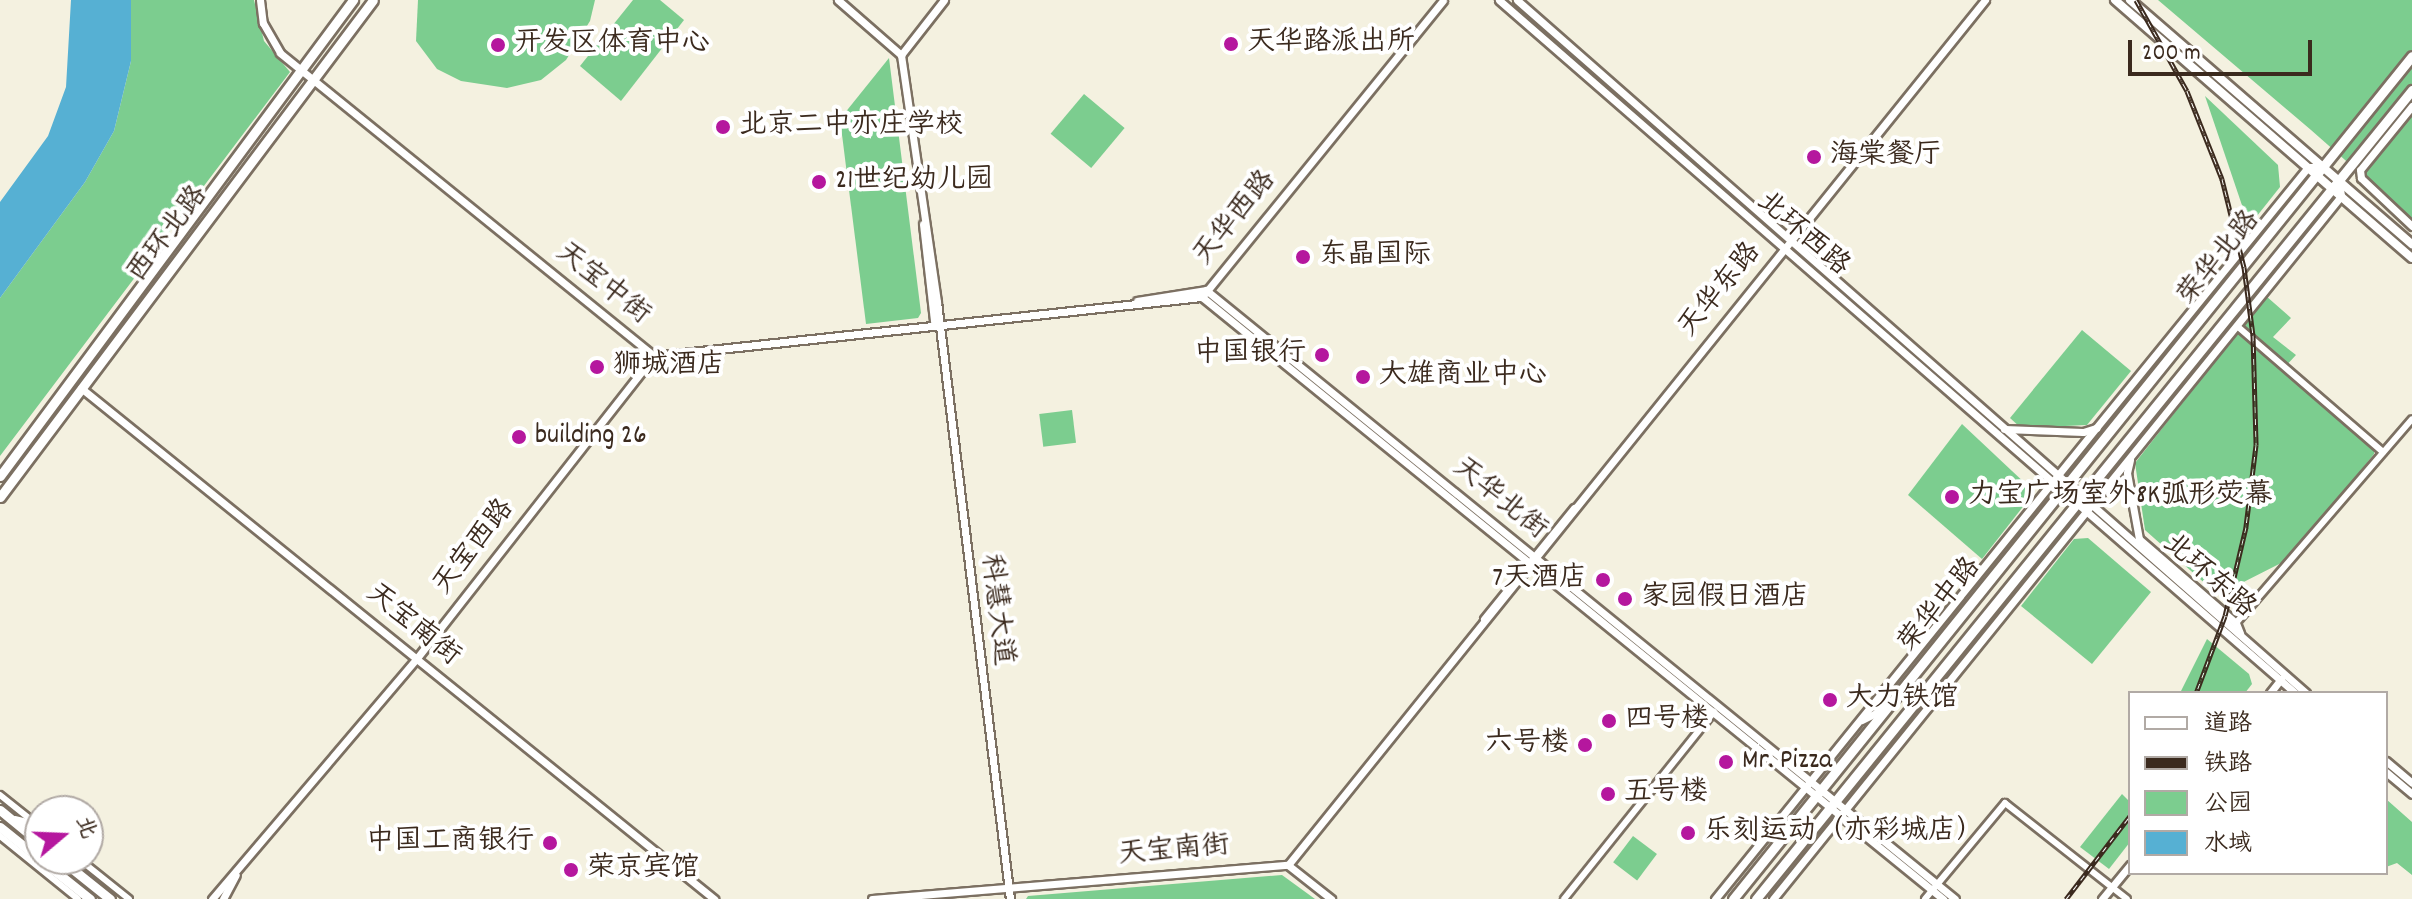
<!DOCTYPE html>
<html>
<head>
<meta charset="utf-8">
<style>
	body { margin:0 }
	#map { position:relative; width:2412px; height:899px; overflow:hidden; background:#f4f1e0; font-family:Dekko,"LXGW WenKai TC",sans-serif }
	div>[style] { position:absolute }
	[style*='--x'] { left:calc(var(--x)*1px); top:calc(var(--y)*1px); width:calc(var(--w)*1px); rotate:calc(var(--a)*1deg) }
	.green>* { inset:0; background:#7ccd8f; transform-origin:0 0 }
	.water>* { inset:0; background:#56b0d3 }
	.roads { filter:drop-shadow(2px 0 #7c7062) drop-shadow(-2px 0 #7c7062) drop-shadow(0 2px #7c7062) drop-shadow(0 -2px #7c7062) }
	.minor>* { height:6px; margin:-3px; padding:0 3px; transform-origin:3px; border-radius:3px; background:#fff }
	.tertiary>* { height:7px; margin:-3.5px; padding:0 3.5px; transform-origin:3.5px; border-radius:3.5px; background:#fff }
	.secondary>* { height:8px; margin:-4px; padding:0 4px; transform-origin:4px; border-radius:4px; background:#fff }
	.primary>* { height:9px; margin:-4.5px; padding:0 4.5px; transform-origin:4.5px; border-radius:4.5px; background:#fff }
	.rail>* { height:5px; margin-top:-2.5px; transform-origin:0; background:repeating-linear-gradient(90deg,#fff 0 6px,#3b2a1e 0 12px); box-sizing:border-box; border-block:2px solid #3b2a1e }
	.dots>* { width:22px; height:22px; translate:-50% -50%; box-sizing:border-box; border:4px solid #fff; border-radius:50% }
	span { translate:-50% -50%; white-space:nowrap; text-align:center; line-height:1.15; -webkit-text-stroke:8px #fff; paint-order:stroke }
	.poi-label { font-size:28px; color:#3b2a1e }
	.left { translate:0 -50%; text-align:left }
	.right { translate:-100% -50%; text-align:right }
	.street-label { font-size:28px; color:#3b2a1e }
	.legend { position:absolute; left:2128px; top:691px; width:260px; height:184px; box-sizing:border-box; background:#fff; border:2px solid #b1aaa5; margin:0; padding:10px 14px; list-style:none; font-size:24px; color:#3b2a1e }
	.legend li { display:flex; align-items:center; gap:16px; height:40px }
	.legend b { width:40px; border:2px solid #b1aaa5 }
	.north { position:absolute; left:24px; top:795px; width:80px; height:80px; box-sizing:border-box; background:#fff; border:2px solid #b1aaa5; border-radius:50%; rotate:71deg; font-size:22px; font-weight:700; line-height:32px; text-align:center; color:#3b2a1e }
	.north::after { content:''; display:block; margin:auto; width:28px; height:36px; background:#b5179e; clip-path:polygon(50% 0,100% 100%,50% 72%,0 100%) }
	.scale { position:absolute; left:2128px; top:40px; width:184px; height:36px; box-sizing:border-box; border:4px solid #3b2a1e; border-top:0; padding-left:10px; font-size:24px; line-height:28px; white-space:nowrap; color:#3b2a1e; -webkit-text-stroke:6px #fff; paint-order:stroke }
</style>
</head>
<body>
<div id="map">
	<div class="green">
		<i style="clip-path:polygon(131px 0,254px 0,264px 41px,290px 72px,0 456px,0 298px,85px 182px,114px 131px,131px 61px)"></i>
		<i style="clip-path:polygon(418px 0,595px 0,590px 21px,566px 60px,541px 80px,507px 88px,461px 81px,437px 69px,416px 41px)"></i>
		<i style="clip-path:polygon(633px 0,660px 0,684px 20px,621px 101px,580px 66px)"></i>
		<i style="clip-path:polygon(2158px 0,2412px 0,2412px 219px,2311px 130px)"></i>
		<i style="clip-path:polygon(889px 58px,921px 313px,918px 318px,866px 324px,840px 119px)"></i>
		<i style="left:1084px;top:94px;width:53px;height:52px;rotate:40deg"></i>
		<i style="clip-path:polygon(2205px 96px,2278px 165px,2280px 187px,2249px 226px)"></i>
		<i style="clip-path:polygon(2266px 296px,2291px 318px,2273px 337px,2296px 355px,2282px 370px,2374px 448px,2374px 454px,2291px 558px,2218px 595px,2145px 530px,2135px 463px)"></i>
		<i style="clip-path:polygon(2082px 330px,2131px 371px,2087px 425px,2021px 428px,2010px 418px)"></i>
		<i style="left:1072px;top:410px;width:33px;height:33px;rotate:83deg"></i>
		<i style="clip-path:polygon(1962px 424px,2028px 486px,2029px 499px,1982px 559px,1908px 495px)"></i>
		<i style="clip-path:polygon(2088px 538px,2151px 592px,2092px 664px,2021px 606px,2074px 539px)"></i>
		<i style="clip-path:polygon(2207px 639px,2249px 674px,2252px 684px,2245px 693px,2180px 693px)"></i>
		<i style="clip-path:polygon(2122px 794px,2130px 802px,2130px 842px,2109px 869px,2080px 847px)"></i>
		<i style="clip-path:polygon(2386px 799px,2412px 822px,2412px 875px,2397px 863px,2386px 867px)"></i>
		<i style="left:1633px;top:836px;width:30px;height:33px;rotate:37deg"></i>
		<i style="clip-path:polygon(1282px 875px,1315px 899px,1026px 899px,1028px 896px)"></i>
	</div>
	<div class="water">
		<i style="clip-path:polygon(71px 0,131px 0,131px 61px,114px 131px,85px 182px,0 298px,0 202px,48px 136px,66px 87px)"></i>
	</div>
	<div class="roads">
		<div class="minor">
			<i style="--x:2237;--y:326;--w:193;--a:40.8"></i>
			<i style="--x:2236;--y:623;--w:269;--a:-49.2"></i>
			<i style="--x:0;--y:795;--w:45;--a:38.7"></i>
			<i style="--x:0;--y:836;--w:100;--a:38.9"></i>
			<i style="--x:79;--y:859;--w:64;--a:38.7"></i>
			<i style="--x:1564;--y:899;--w:240;--a:-51.3"></i>
			<i style="--x:1925;--y:899;--w:125;--a:-50.2"></i>
			<i style="--x:2005;--y:803;--w:155;--a:38.2"></i>
		</div>
		<div class="tertiary">
			<i style="--x:260;--y:0;--w:23;--a:83"></i>
			<i style="--x:263;--y:23;--w:34;--a:60"></i>
			<i style="--x:280;--y:53;--w:481;--a:39"></i>
			<i style="--x:654;--y:356;--w:551;--a:-6.15"></i>
			<i style="--x:1202;--y:297;--w:382;--a:-50.9"></i>
			<i style="--x:838;--y:0;--w:84;--a:41.1"></i>
			<i style="--x:944;--y:0;--w:70;--a:128"></i>
			<i style="--x:901;--y:55;--w:250;--a:81.7"></i>
			<i style="--x:937;--y:302;--w:601;--a:83.03"></i>
			<i style="--x:1499;--y:0;--w:1055;--a:41.04"></i>
			<i style="--x:1517;--y:0;--w:1050;--a:41.29"></i>
			<i style="--x:2412;--y:106;--w:82;--a:129.1"></i>
			<i style="--x:2360;--y:170;--w:8;--a:83"></i>
			<i style="--x:2361;--y:178;--w:70;--a:43.3"></i>
			<i style="--x:923;--y:224;--w:98;--a:83.5"></i>
			<i style="--x:1202;--y:297;--w:955;--a:39.09"></i>
			<i style="--x:1137;--y:301;--w:70;--a:-9.1"></i>
			<i style="--x:1206;--y:290;--w:965;--a:39.11"></i>
			<i style="--x:81;--y:388;--w:814;--a:38.91"></i>
			<i style="--x:2004;--y:429;--w:79;--a:2.2"></i>
			<i style="--x:2083;--y:432;--w:14;--a:-17"></i>
			<i style="--x:2096;--y:428;--w:336;--a:-50.9"></i>
			<i style="--x:2308;--y:167;--w:15;--a:0"></i>
			<i style="--x:2130;--y:460;--w:13;--a:103"></i>
			<i style="--x:2127;--y:473;--w:67;--a:79.7"></i>
			<i style="--x:2139;--y:539;--w:128;--a:40.9"></i>
			<i style="--x:2236;--y:623;--w:11;--a:68"></i>
			<i style="--x:1484;--y:619;--w:143;--a:-51"></i>
			<i style="--x:2270;--y:693;--w:18;--a:-52"></i>
			<i style="--x:1862;--y:720;--w:28;--a:-27"></i>
			<i style="--x:2386;--y:761;--w:34;--a:40"></i>
			<i style="--x:2386;--y:772;--w:34;--a:40"></i>
			<i style="--x:1288;--y:865;--w:1111;--a:-51.14"></i>
			<i style="--x:212;--y:899;--w:316;--a:-49.6"></i>
			<i style="--x:417;--y:658;--w:384;--a:-51.9"></i>
			<i style="--x:223;--y:899;--w:27;--a:-62"></i>
			<i style="--x:872;--y:899;--w:417;--a:-4.7"></i>
			<i style="--x:1288;--y:865;--w:55;--a:38.3"></i>
			<i style="--x:1715;--y:899;--w:606;--a:-51.03"></i>
			<i style="--x:1773;--y:899;--w:904;--a:-51.06"></i>
			<i style="--x:2341;--y:196;--w:16;--a:-97"></i>
			<i style="--x:2102;--y:899;--w:44;--a:-50.5"></i>
		</div>
		<div class="secondary">
			<i style="--x:2115;--y:0;--w:393;--a:41"></i>
			<i style="--x:2130;--y:0;--w:373;--a:40.9"></i>
		</div>
		<div class="primary">
			<i style="--x:0;--y:476;--w:593;--a:-53.44"></i>
			<i style="--x:0;--y:497;--w:621;--a:-53.11"></i>
			<i style="--x:0;--y:810;--w:52;--a:39.5"></i>
			<i style="--x:15;--y:820;--w:25;--a:14"></i>
			<i style="--x:0;--y:827;--w:51;--a:38.7"></i>
			<i style="--x:40;--y:859;--w:64;--a:38.7"></i>
			<i style="--x:60;--y:859;--w:64;--a:38.7"></i>
			<i style="--x:1733;--y:899;--w:1082;--a:-51.15"></i>
			<i style="--x:1756;--y:899;--w:1042;--a:-50.96"></i>
		</div>
	</div>
	<div class="rail">
		<i style="--x:2136;--y:0;--w:104;--a:60.7"></i>
		<i style="--x:2187;--y:91;--w:95;--a:68.3"></i>
		<i style="--x:2222;--y:179;--w:91;--a:76"></i>
		<i style="--x:2244;--y:267;--w:69;--a:82.5"></i>
		<i style="--x:2253;--y:335;--w:110;--a:88.4"></i>
		<i style="--x:2256;--y:445;--w:83;--a:97"></i>
		<i style="--x:2246;--y:527;--w:91;--a:103.3"></i>
		<i style="--x:2225;--y:616;--w:82;--a:110.6"></i>
		<i style="--x:2066;--y:899;--w:105;--a:-52.4"></i>
	</div>
	<div class="dots">
		<i style="left:1231px;top:44px;background:#b5179e"></i>
		<i style="left:498px;top:45px;background:#b5179e"></i>
		<i style="left:723px;top:127px;background:#b5179e"></i>
		<i style="left:1814px;top:157px;background:#b5179e"></i>
		<i style="left:819px;top:182px;background:#b5179e"></i>
		<i style="left:1303px;top:257px;background:#b5179e"></i>
		<i style="left:1322px;top:355px;background:#b5179e"></i>
		<i style="left:597px;top:367px;background:#b5179e"></i>
		<i style="left:1363px;top:377px;background:#b5179e"></i>
		<i style="left:519px;top:437px;background:#b5179e"></i>
		<i style="left:1952px;top:497px;background:#b5179e"></i>
		<i style="left:1603px;top:580px;background:#b5179e"></i>
		<i style="left:1625px;top:599px;background:#b5179e"></i>
		<i style="left:1830px;top:700px;background:#b5179e"></i>
		<i style="left:1609px;top:721px;background:#b5179e"></i>
		<i style="left:1585px;top:745px;background:#b5179e"></i>
		<i style="left:1726px;top:762px;background:#b5179e"></i>
		<i style="left:1608px;top:794px;background:#b5179e"></i>
		<i style="left:1688px;top:833px;background:#b5179e"></i>
		<i style="left:550px;top:843px;background:#b5179e"></i>
		<i style="left:571px;top:870px;background:#b5179e"></i>
	</div>
	<div class="poi-label">
		<span class="left" style="left:1247px;top:44px">天华路派出所</span>
		<span class="left" style="left:514px;top:45px">开发区体育中心</span>
		<span class="left" style="left:739px;top:127px">北京二中亦庄学校</span>
		<span class="left" style="left:1830px;top:157px">海棠餐厅</span>
		<span class="left" style="left:835px;top:182px">21世纪幼儿园</span>
		<span class="left" style="left:1319px;top:257px">东晶国际</span>
		<span class="right" style="left:1306px;top:355px">中国银行</span>
		<span class="left" style="left:613px;top:367px">狮城酒店</span>
		<span class="left" style="left:1379px;top:377px">大雄商业中心</span>
		<span class="left" style="left:535px;top:437px">building 26</span>
		<span class="left" style="left:1968px;top:497px">力宝广场室外8K弧形荧幕</span>
		<span class="right" style="left:1587px;top:580px">7天酒店</span>
		<span class="left" style="left:1641px;top:599px">家园假日酒店</span>
		<span class="left" style="left:1846px;top:700px">大力铁馆</span>
		<span class="left" style="left:1625px;top:721px">四号楼</span>
		<span class="right" style="left:1569px;top:745px">六号楼</span>
		<span class="left" style="left:1742px;top:762px">Mr. Pizza</span>
		<span class="left" style="left:1624px;top:794px">五号楼</span>
		<span class="left" style="left:1704px;top:833px">乐刻运动（亦彩城店）</span>
		<span class="right" style="left:534px;top:843px">中国工商银行</span>
		<span class="left" style="left:587px;top:870px">荣京宾馆</span>
	</div>
	<div class="street-label">
		<span style="left:1236px;top:219px;rotate:-51deg">天华西路</span>
		<span style="left:169px;top:235px;rotate:-53deg">西环北路</span>
		<span style="left:1802px;top:235px;rotate:41deg">北环西路</span>
		<span style="left:2220px;top:259px;rotate:-51deg">荣华北路</span>
		<span style="left:602px;top:285px;rotate:39deg">天宝中街</span>
		<span style="left:1721px;top:291px;rotate:-51deg">天华东路</span>
		<span style="left:1499px;top:500px;rotate:39deg">天华北街</span>
		<span style="left:475px;top:548px;rotate:-52deg">天宝西路</span>
		<span style="left:2208px;top:577px;rotate:41deg">北环东路</span>
		<span style="left:1941px;top:606px;rotate:-51deg">荣华中路</span>
		<span style="left:995px;top:610px;rotate:83deg">科慧大道</span>
		<span style="left:412px;top:626px;rotate:39deg">天宝南街</span>
		<span style="left:1174px;top:852px;rotate:-5deg">天宝南街</span>
	</div>
	<ul class="legend">
	<li><b style="height:10px;background:#fff"></b>道路</li>
	<li><b style="height:10px;background:#3b2a1e"></b>铁路</li>
	<li><b style="height:22px;background:#7ccd8f"></b>公园</li>
	<li><b style="height:22px;background:#56b0d3"></b>水域</li>
	</ul>
	<div class="north">北</div>
	<div class="scale">200 m</div>
</div>
</body>
</html>
